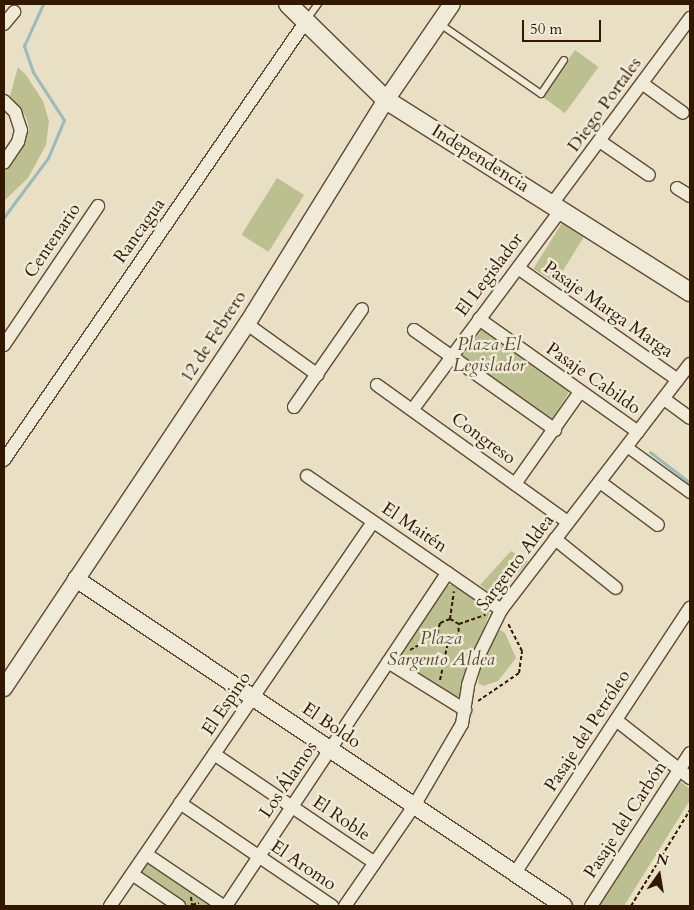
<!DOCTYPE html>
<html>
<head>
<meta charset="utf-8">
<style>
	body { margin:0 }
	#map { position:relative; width:694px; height:910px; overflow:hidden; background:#e8dfc4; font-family:Cardo,serif }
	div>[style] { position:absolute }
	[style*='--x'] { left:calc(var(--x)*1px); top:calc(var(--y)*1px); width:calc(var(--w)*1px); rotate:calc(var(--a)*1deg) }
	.green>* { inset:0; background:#bcc090; transform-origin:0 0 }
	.stream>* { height:3px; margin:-1.5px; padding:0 1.5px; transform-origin:1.5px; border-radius:1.5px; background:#99bbbc }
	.path>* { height:2px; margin-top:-1px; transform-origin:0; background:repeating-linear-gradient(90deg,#321800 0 4px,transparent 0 6.5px) }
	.roads { filter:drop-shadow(1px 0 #604a31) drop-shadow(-1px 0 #604a31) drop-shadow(0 1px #604a31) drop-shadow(0 -1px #604a31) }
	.service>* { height:6px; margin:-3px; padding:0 3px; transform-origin:3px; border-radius:3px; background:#f0ead9 }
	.pedestrian>* { height:10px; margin:-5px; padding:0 5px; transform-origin:5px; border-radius:5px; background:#f0ead9 }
	.minor>* { height:12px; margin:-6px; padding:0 6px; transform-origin:6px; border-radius:6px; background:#f0ead9 }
	.tertiary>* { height:16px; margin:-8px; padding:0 8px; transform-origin:8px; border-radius:8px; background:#f0ead9 }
	.secondary>* { height:18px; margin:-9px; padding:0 9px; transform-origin:9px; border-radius:9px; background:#f0ead9 }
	span { translate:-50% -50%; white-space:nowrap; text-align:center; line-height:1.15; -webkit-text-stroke:5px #f0ead9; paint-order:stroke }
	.street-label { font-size:18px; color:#321800 }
	.park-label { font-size:18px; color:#5b4a2b; font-style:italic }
	.frame { position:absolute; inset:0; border:5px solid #321800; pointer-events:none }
	.north { position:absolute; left:634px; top:850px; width:50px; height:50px; -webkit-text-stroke:4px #f0ead9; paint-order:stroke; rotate:13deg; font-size:14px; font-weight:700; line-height:20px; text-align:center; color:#321800 }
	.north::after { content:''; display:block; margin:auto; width:18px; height:22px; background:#321800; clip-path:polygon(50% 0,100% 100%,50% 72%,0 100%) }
	.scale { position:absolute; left:522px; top:20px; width:79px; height:22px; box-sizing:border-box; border:2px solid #321800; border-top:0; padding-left:6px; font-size:15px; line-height:18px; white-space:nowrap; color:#321800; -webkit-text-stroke:4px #f0ead9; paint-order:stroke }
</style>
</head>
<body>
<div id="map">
	<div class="green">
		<i style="left:575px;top:50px;width:29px;height:57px;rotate:36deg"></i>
		<i style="clip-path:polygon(18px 67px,26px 75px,43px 101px,49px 121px,46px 145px,28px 178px,4px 201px,4px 174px,29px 129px,26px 117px,10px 96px)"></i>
		<i style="left:277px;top:178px;width:32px;height:67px;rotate:32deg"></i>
		<i style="left:562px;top:223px;width:26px;height:54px;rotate:32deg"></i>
		<i style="clip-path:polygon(482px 329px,489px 330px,569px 387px,568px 394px,551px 421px,459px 360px)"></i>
		<i style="clip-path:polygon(511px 551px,528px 562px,499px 595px,492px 594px,480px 585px)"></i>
		<i style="clip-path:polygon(456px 584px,491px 608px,461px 696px,453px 698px,397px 658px,445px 586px)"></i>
		<i style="clip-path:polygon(500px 630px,505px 633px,516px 658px,498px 681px,483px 686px,478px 683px,480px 670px,491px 641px)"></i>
		<i style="clip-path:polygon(676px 778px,690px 789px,690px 800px,624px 906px,595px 906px)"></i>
		<i style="clip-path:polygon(150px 858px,218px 906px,186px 906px,139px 874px)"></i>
	</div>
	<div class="stream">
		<i style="--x:4;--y:217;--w:74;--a:-53.3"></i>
		<i style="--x:48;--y:158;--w:41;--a:-67.2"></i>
		<i style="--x:64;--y:120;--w:57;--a:-122.9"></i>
		<i style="--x:33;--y:72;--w:28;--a:-109"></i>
		<i style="--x:24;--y:46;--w:46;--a:-65.7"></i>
		<i style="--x:650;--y:452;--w:51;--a:37.8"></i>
	</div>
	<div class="path">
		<i style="--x:450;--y:619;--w:28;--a:-82"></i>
		<i style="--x:459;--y:624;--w:28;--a:-19"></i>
		<i style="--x:410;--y:650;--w:31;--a:-29"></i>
		<i style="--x:437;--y:635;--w:14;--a:36"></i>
		<i style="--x:448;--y:643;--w:11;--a:-27"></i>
		<i style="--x:458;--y:638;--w:14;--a:-86"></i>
		<i style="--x:459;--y:624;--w:10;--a:-151"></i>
		<i style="--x:450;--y:619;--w:11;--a:158"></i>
		<i style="--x:440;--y:623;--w:12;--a:104"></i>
		<i style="--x:440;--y:680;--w:38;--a:-78"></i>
		<i style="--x:478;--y:701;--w:50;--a:-34.3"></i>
		<i style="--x:519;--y:673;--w:22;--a:-82"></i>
		<i style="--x:522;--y:651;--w:31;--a:-117"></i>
		<i style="--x:191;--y:897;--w:8;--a:83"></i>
		<i style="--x:192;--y:905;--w:7;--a:-16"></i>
		<i style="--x:631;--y:906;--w:113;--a:-58.4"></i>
	</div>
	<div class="roads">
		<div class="service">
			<i style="--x:307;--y:19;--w:19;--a:-54"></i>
			<i style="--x:440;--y:24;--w:123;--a:34.7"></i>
			<i style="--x:541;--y:94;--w:41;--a:-55.9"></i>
		</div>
		<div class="pedestrian">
			<i style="--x:627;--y:447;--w:78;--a:36.1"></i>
		</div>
		<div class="minor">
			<i style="--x:4;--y:24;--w:16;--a:-50"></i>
			<i style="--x:643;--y:84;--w:49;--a:35.9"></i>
			<i style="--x:4;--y:101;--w:16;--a:45"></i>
			<i style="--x:15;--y:112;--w:19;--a:72"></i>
			<i style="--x:21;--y:130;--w:12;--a:104"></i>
			<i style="--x:18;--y:142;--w:25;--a:124"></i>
			<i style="--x:601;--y:142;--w:58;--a:34.5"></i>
			<i style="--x:677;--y:188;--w:15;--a:32"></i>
			<i style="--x:552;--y:204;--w:232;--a:-53.4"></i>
			<i style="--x:518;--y:268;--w:195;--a:35"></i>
			<i style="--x:479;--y:319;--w:195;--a:35.4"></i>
			<i style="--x:247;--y:324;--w:87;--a:35.7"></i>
			<i style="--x:414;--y:330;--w:173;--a:35.3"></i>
			<i style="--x:4;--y:345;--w:168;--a:-55.9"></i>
			<i style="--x:377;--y:385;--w:235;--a:35.7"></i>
			<i style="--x:664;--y:399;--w:32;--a:36"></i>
			<i style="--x:294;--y:407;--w:119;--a:-55.2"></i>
			<i style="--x:413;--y:409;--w:248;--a:-53.4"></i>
			<i style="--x:4;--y:460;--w:533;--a:-55.47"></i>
			<i style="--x:307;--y:476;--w:236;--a:34.6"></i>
			<i style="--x:600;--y:482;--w:72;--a:36.6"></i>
			<i style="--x:515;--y:484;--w:113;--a:-54.8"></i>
			<i style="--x:555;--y:539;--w:78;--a:38.8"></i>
			<i style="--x:388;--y:662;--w:91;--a:31.9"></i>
			<i style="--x:616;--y:720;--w:94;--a:38.1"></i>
			<i style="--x:214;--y:754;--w:194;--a:34.1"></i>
			<i style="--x:180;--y:803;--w:184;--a:34.1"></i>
			<i style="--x:146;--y:854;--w:93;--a:34"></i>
			<i style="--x:515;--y:873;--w:318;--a:-56.6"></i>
			<i style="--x:132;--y:874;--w:57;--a:34.2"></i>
			<i style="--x:110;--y:906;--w:465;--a:-55.6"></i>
			<i style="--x:226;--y:906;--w:400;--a:-56.4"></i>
			<i style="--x:345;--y:906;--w:121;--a:-55.4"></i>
			<i style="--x:414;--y:806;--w:95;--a:-59.7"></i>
			<i style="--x:462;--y:724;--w:39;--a:-81"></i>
			<i style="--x:468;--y:685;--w:25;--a:-72"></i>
			<i style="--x:476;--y:661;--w:57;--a:-63.9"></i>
			<i style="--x:501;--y:610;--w:310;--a:-52.5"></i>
			<i style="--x:591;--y:906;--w:182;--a:-57.1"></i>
		</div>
		<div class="tertiary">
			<i style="--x:76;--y:579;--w:587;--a:33.83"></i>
			<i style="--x:4;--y:688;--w:438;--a:-56.3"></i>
			<i style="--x:247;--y:324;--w:264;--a:-58.2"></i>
			<i style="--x:386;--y:100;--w:116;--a:-55.5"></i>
		</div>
		<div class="secondary">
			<i style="--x:288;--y:4;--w:137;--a:44.4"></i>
			<i style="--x:386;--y:100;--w:360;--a:32.3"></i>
		</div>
	</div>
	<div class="street-label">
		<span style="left:605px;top:105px;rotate:-54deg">Diego Portales</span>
		<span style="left:480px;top:159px;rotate:32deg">Independencia</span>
		<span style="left:140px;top:231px;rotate:-55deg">Rancagua</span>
		<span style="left:53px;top:241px;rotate:-56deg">Centenario</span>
		<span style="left:490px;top:275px;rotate:-53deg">El Legislador</span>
		<span style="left:608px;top:310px;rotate:35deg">Pasaje Marga Marga</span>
		<span style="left:214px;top:337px;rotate:-57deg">12 de Febrero</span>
		<span style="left:593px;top:379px;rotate:35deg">Pasaje Cabildo</span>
		<span style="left:483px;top:439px;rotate:36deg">Congreso</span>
		<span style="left:414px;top:528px;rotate:34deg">El Maitén</span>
		<span style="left:516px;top:563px;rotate:-53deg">Sargento Aldea</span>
		<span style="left:227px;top:704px;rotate:-56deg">El Espino</span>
		<span style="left:331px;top:726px;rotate:34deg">El Boldo</span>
		<span style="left:588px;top:731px;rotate:-57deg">Pasaje del Petróleo</span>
		<span style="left:289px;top:780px;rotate:-56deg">Los Álamos</span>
		<span style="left:341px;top:819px;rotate:34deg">El Roble</span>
		<span style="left:626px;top:820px;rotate:-57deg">Pasaje del Carbón</span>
		<span style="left:303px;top:866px;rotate:34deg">El Aromo</span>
	</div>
	<div class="park-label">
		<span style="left:489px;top:356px">Plaza El<br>Legislador</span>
		<span style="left:441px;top:650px">Plaza<br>Sargento Aldea</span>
	</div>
	<div class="frame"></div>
	<div class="north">N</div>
	<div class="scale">50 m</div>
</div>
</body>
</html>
